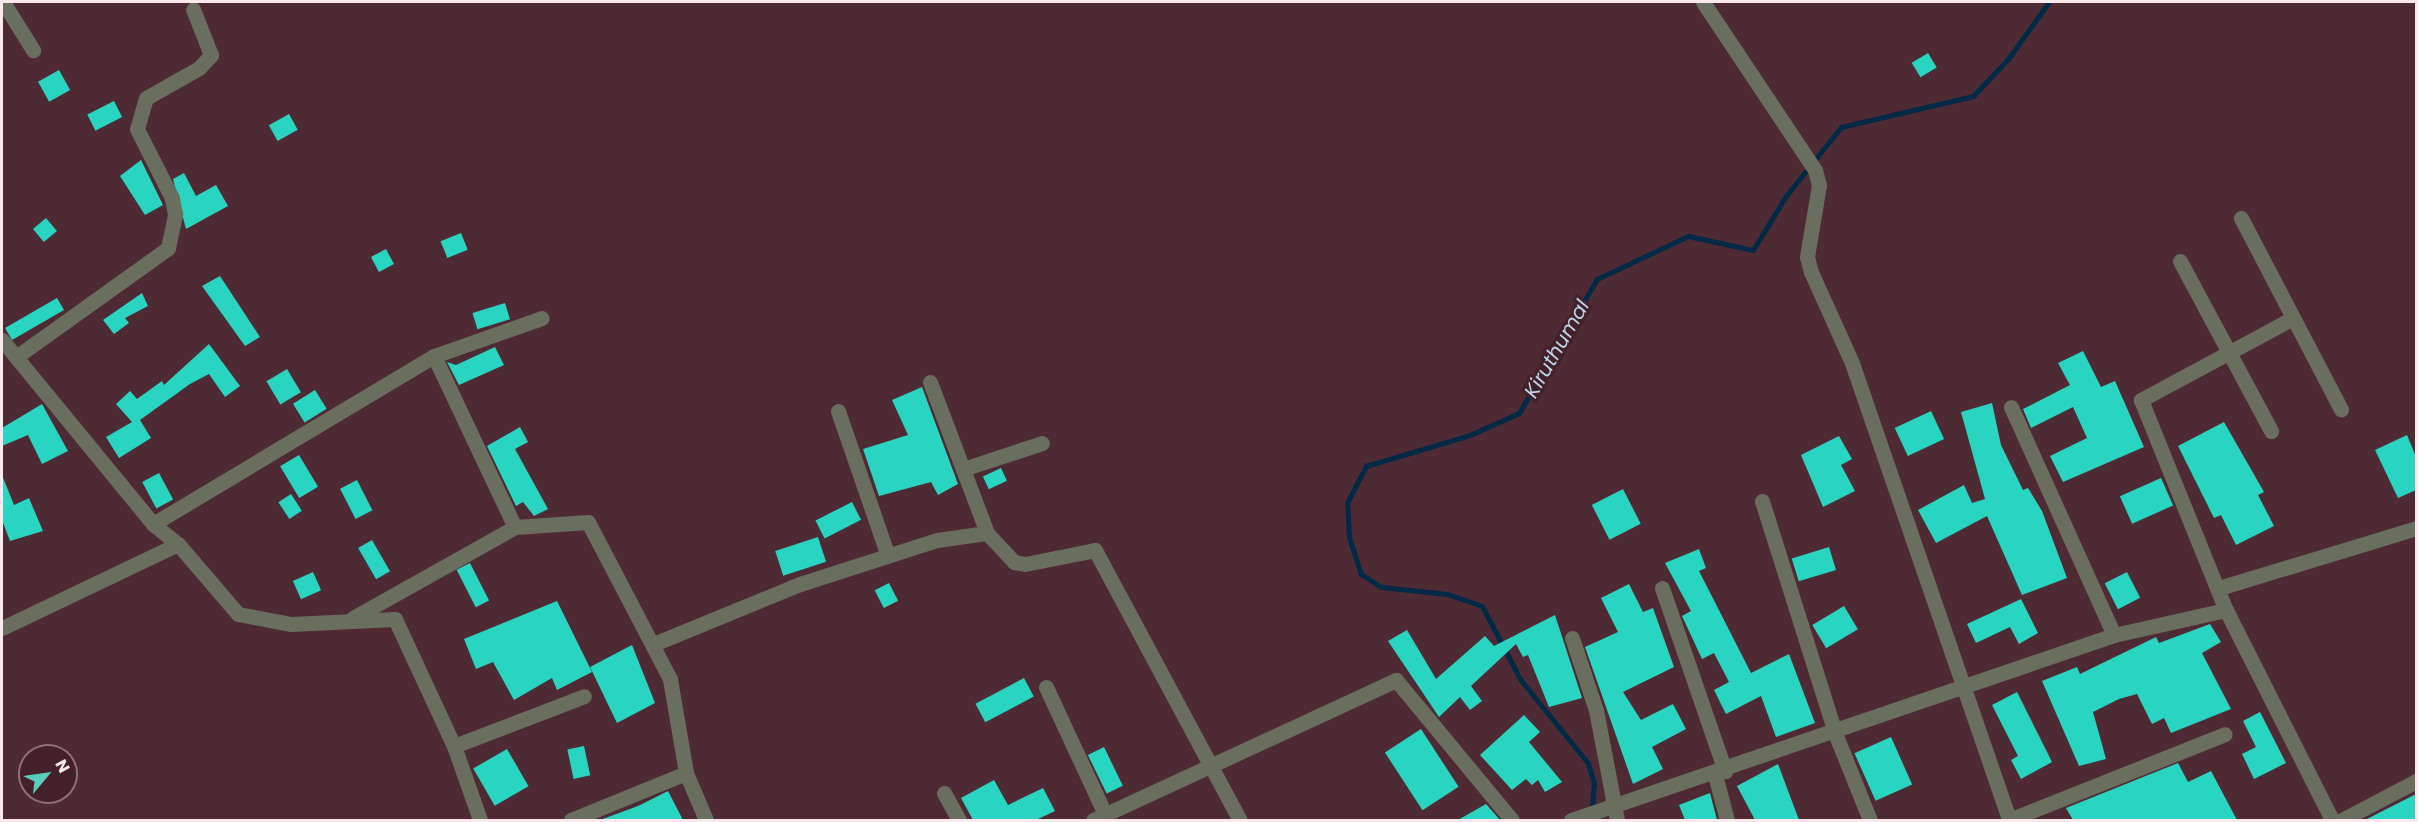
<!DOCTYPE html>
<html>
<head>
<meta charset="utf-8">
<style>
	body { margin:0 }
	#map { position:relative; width:2418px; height:822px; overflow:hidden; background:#4e2a34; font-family:Poppins,sans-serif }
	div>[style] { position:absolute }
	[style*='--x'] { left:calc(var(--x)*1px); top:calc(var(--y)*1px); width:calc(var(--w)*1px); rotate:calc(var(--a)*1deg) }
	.stream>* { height:5px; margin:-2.5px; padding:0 2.5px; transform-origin:2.5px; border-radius:2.5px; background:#002a45 }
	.building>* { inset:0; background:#29d5c1; transform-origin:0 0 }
	.minor>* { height:15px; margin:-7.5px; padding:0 7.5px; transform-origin:7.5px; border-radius:7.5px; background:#696e5e }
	span { translate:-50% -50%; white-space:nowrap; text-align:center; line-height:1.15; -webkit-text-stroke:6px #43202a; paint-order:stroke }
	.water-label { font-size:20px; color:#bcd5ea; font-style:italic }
	.frame { position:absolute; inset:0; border:3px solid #fce9ed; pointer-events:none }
	.north { position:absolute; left:18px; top:744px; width:60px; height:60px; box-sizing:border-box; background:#43202a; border:2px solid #8d7078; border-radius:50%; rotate:61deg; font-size:16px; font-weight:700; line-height:24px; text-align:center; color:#fce9ed }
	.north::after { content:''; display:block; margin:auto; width:21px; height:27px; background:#5acebd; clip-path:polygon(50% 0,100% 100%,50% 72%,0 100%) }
</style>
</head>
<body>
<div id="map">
	<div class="stream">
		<i style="--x:1592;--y:809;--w:26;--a:-86"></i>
		<i style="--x:1594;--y:783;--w:21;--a:-107"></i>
		<i style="--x:1588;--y:763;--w:108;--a:-129"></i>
		<i style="--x:1520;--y:679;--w:82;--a:-117.5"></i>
		<i style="--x:1482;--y:606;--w:37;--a:-161"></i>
		<i style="--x:1447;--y:594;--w:66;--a:-173.9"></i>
		<i style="--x:1381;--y:587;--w:24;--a:-147"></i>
		<i style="--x:1361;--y:574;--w:39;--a:-108"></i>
		<i style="--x:1349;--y:537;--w:34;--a:-93"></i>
		<i style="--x:1347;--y:503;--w:42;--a:-62.8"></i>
		<i style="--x:1366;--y:466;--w:109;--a:-16.6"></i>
		<i style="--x:1470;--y:435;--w:54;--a:-24.2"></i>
		<i style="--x:1519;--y:413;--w:155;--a:-59.8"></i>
		<i style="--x:1597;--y:279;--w:101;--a:-25.3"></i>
		<i style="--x:1688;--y:236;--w:66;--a:12.2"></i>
		<i style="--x:1753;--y:250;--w:63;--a:-58.6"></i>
		<i style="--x:1786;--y:196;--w:88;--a:-51.4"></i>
		<i style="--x:1841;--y:127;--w:136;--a:-13.2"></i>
		<i style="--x:1973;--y:96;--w:51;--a:-46.6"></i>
		<i style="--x:2008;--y:59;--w:70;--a:-54.3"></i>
	</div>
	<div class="building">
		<i style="left:1928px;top:53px;width:17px;height:19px;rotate:59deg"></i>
		<i style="left:59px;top:70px;width:23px;height:24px;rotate:61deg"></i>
		<i style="left:114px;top:101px;width:18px;height:30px;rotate:63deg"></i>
		<i style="left:289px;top:114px;width:18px;height:23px;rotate:61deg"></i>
		<i style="clip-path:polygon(141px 160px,163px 205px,145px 215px,120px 176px)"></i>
		<i style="clip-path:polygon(184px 173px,196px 196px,216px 185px,228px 206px,186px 229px,173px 179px)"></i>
		<i style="left:46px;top:218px;width:17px;height:17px;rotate:50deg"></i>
		<i style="left:461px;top:233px;width:18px;height:22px;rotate:68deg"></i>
		<i style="left:386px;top:249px;width:17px;height:17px;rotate:62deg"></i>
		<i style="clip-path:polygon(220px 276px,260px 337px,245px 346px,202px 286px)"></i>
		<i style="clip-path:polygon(142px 293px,148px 306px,125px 318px,129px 323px,114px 334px,103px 320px)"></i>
		<i style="left:57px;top:298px;width:14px;height:60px;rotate:60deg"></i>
		<i style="left:505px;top:303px;width:17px;height:34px;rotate:73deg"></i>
		<i style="clip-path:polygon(209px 344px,240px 386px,225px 397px,209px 374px,190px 384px,140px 420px,151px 438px,119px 458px,106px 437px,132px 422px,116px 404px,130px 391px,137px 399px,162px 381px,164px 385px)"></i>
		<i style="clip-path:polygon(495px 347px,504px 365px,459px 385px,447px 362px,456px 365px)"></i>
		<i style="clip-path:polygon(2083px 351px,2101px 387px,2115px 381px,2144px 447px,2063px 482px,2050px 456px,2087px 438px,2073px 407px,2031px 428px,2023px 409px,2070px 385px,2058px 363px)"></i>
		<i style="left:287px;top:369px;width:27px;height:24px;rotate:59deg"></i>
		<i style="clip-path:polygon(922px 387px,958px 484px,938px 495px,931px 482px,879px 496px,863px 449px,908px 435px,892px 400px)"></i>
		<i style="left:315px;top:390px;width:22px;height:26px;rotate:58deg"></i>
		<i style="clip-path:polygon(1992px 403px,2001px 445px,2023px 490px,2028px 488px,2042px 511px,2067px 578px,2022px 595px,1987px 516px,1936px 543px,1918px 510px,1964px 485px,1972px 503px,1985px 499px,1961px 412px)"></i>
		<i style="clip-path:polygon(42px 404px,68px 451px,42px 464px,28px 435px,2px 446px,2px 428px)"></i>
		<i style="left:1931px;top:411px;width:31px;height:40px;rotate:65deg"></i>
		<i style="clip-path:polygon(2224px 422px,2264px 492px,2258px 495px,2274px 526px,2236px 545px,2221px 515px,2214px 518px,2178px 446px)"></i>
		<i style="clip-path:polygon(520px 427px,528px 442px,515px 449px,548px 509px,534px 516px,523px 502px,516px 506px,487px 446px)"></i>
		<i style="clip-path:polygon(2407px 435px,2416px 457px,2416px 490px,2398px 498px,2375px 450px)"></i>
		<i style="clip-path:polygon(1839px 436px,1852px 459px,1841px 465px,1855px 491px,1823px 507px,1801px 455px)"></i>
		<i style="left:299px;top:455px;width:37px;height:22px;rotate:59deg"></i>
		<i style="left:1001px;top:468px;width:14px;height:20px;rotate:65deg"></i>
		<i style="left:159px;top:473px;width:30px;height:19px;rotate:62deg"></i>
		<i style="clip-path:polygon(2px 475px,14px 505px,29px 498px,43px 531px,10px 541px,2px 520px)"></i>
		<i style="left:2161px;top:478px;width:30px;height:45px;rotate:66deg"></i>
		<i style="left:357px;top:480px;width:34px;height:19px;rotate:63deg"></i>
		<i style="left:1623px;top:489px;width:39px;height:35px;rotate:63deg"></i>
		<i style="left:291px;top:494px;width:20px;height:15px;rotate:57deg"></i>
		<i style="left:852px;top:502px;width:20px;height:41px;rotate:63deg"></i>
		<i style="left:818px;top:537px;width:26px;height:45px;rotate:72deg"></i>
		<i style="left:372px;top:540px;width:36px;height:16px;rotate:60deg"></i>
		<i style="left:1829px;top:547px;width:24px;height:39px;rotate:73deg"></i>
		<i style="clip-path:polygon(1699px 549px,1706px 568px,1699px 571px,1751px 673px,1789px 654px,1815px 723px,1776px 737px,1761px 696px,1726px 714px,1714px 690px,1729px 682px,1714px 653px,1702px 659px,1682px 616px,1691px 611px,1665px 563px)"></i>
		<i style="left:470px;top:563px;width:42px;height:15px;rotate:63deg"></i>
		<i style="left:313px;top:572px;width:20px;height:22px;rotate:66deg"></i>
		<i style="left:2127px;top:572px;width:29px;height:25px;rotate:63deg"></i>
		<i style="left:889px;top:583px;width:20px;height:16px;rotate:63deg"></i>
		<i style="clip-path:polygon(1629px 584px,1643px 612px,1653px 608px,1674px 667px,1623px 692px,1641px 720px,1673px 704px,1686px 729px,1652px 747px,1663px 769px,1633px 784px,1585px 647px,1618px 632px,1601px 598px)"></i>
		<i style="clip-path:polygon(2021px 599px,2038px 633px,2019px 644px,2010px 627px,1976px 643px,1967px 624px)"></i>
		<i style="clip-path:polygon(557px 601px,592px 672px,557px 690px,552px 678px,514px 700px,493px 662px,476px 669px,464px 639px)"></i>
		<i style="left:1844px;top:606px;width:27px;height:37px;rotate:59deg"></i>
		<i style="clip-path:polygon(1555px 615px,1582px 698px,1549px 707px,1528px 655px,1523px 657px,1516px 644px,1471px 686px,1482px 701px,1470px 710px,1460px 697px,1439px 717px,1388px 641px,1407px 630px,1436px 679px,1485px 636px,1494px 646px)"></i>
		<i style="clip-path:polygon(2210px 624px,2221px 642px,2202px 653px,2231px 709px,2171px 733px,2164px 718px,2152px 724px,2137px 694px,2119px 699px,2093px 712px,2106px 759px,2079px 766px,2042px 681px,2077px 667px,2080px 674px,2156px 637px,2159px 643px)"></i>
		<i style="clip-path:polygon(632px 645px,655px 703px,617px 723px,590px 667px)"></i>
		<i style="left:1024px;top:678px;width:21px;height:55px;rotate:62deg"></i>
		<i style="clip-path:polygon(2017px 692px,2052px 762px,2021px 779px,2011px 760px,2018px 756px,1992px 705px)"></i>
		<i style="clip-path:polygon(2260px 712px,2286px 763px,2254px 779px,2242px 754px,2256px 747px,2243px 721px)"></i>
		<i style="clip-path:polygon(1524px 715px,1540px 732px,1529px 742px,1562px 782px,1545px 792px,1538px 780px,1532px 785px,1526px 779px,1512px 790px,1480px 755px)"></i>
		<i style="left:1421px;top:729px;width:69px;height:43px;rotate:57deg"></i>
		<i style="left:1891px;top:737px;width:52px;height:40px;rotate:66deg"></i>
		<i style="left:584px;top:746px;width:30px;height:17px;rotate:78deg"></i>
		<i style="left:1104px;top:747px;width:43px;height:18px;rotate:64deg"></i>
		<i style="left:507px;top:749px;width:43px;height:39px;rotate:60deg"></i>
		<i style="clip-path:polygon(2178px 763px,2188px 782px,2211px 771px,2237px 820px,2073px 820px,2066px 808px)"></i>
		<i style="clip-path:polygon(1778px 764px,1799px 820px,1755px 820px,1737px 786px)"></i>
		<i style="clip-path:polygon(994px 780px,1008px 805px,1043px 788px,1055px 811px,1036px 820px,973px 820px,961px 798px)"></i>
		<i style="clip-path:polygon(668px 791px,683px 820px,600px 820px,638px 806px)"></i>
		<i style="clip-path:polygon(1710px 793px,1717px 820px,1685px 820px,1679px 805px)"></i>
		<i style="clip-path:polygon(2416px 794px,2416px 820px,2365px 820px)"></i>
		<i style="clip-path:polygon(1486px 804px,1500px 820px,1458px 820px)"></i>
	</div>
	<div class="minor">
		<i style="--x:3;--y:2;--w:57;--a:58"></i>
		<i style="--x:1703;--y:2;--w:202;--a:56.3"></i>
		<i style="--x:1815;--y:170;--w:16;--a:75"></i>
		<i style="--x:1819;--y:185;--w:73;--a:99.5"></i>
		<i style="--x:1807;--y:257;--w:16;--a:75"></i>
		<i style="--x:1811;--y:272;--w:100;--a:65.7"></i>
		<i style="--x:1852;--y:363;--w:483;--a:71"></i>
		<i style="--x:2241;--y:218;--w:216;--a:62.4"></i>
		<i style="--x:2180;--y:261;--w:193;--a:61.8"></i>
		<i style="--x:2293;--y:318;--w:173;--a:151.7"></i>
		<i style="--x:2141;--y:400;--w:227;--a:68"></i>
		<i style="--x:2226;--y:610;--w:235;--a:63.2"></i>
		<i style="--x:2;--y:340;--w:238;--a:50.6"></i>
		<i style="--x:153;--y:524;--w:32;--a:39"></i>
		<i style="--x:178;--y:544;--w:92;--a:49.4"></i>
		<i style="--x:238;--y:614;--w:54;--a:10.7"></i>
		<i style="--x:291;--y:624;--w:104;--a:-2.8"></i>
		<i style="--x:395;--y:619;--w:140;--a:65.1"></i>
		<i style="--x:454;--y:746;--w:78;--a:70.6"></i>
		<i style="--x:434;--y:356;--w:114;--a:-19.4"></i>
		<i style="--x:16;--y:357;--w:187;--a:-35.6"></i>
		<i style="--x:168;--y:248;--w:35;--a:-78"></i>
		<i style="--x:175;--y:214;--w:16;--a:-101"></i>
		<i style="--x:172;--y:198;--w:77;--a:-116.9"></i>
		<i style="--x:137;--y:129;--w:32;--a:-74"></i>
		<i style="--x:146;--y:98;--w:61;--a:-29.5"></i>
		<i style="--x:199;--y:68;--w:18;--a:-47"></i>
		<i style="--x:211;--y:55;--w:49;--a:-111.4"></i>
		<i style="--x:930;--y:382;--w:161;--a:69.3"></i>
		<i style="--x:2011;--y:407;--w:250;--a:65.7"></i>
		<i style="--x:838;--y:411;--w:153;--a:71"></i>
		<i style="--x:963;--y:469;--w:83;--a:-18.2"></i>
		<i style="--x:1762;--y:501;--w:243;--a:72.5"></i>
		<i style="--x:1835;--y:733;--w:94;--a:68.1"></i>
		<i style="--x:153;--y:524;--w:327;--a:-30.9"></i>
		<i style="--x:434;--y:356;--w:189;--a:64.7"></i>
		<i style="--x:515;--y:527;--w:186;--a:150.7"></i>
		<i style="--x:515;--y:527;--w:73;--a:-3.9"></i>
		<i style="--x:588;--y:522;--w:177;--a:62.4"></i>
		<i style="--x:670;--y:679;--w:95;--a:80.3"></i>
		<i style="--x:1662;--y:588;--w:194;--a:71"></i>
		<i style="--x:2219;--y:588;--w:206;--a:-16.9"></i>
		<i style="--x:2;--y:628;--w:195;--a:-25.5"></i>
		<i style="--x:1572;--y:638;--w:76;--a:71.6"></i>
		<i style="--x:1596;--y:710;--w:112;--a:79.2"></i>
		<i style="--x:656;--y:643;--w:156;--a:-22.3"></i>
		<i style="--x:800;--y:584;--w:144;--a:-17.8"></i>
		<i style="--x:937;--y:540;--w:50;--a:-8"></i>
		<i style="--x:987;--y:533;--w:40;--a:47"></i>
		<i style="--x:1014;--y:562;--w:11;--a:10"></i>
		<i style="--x:1025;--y:564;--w:71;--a:-11.3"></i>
		<i style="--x:1095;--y:550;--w:306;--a:61.8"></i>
		<i style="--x:1046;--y:687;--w:140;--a:65.1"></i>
		<i style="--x:454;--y:746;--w:139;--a:-21"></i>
		<i style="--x:1715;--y:775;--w:47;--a:75.1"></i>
		<i style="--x:944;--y:793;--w:31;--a:61"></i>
		<i style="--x:571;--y:820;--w:124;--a:-22.2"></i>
		<i style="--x:686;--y:773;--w:51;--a:66.9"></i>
		<i style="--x:1093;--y:820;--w:334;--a:-24.8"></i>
		<i style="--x:1396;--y:680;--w:182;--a:50.4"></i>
		<i style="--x:1571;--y:820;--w:574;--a:-18.81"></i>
		<i style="--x:2114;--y:635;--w:115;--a:-12.6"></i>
		<i style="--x:2009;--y:820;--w:232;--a:-21.7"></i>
		<i style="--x:2342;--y:820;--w:84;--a:-27.8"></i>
	</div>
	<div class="water-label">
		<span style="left:1557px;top:349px;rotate:-60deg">Kiruthumal</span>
	</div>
	<div class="frame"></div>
	<div class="north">N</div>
</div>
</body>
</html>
